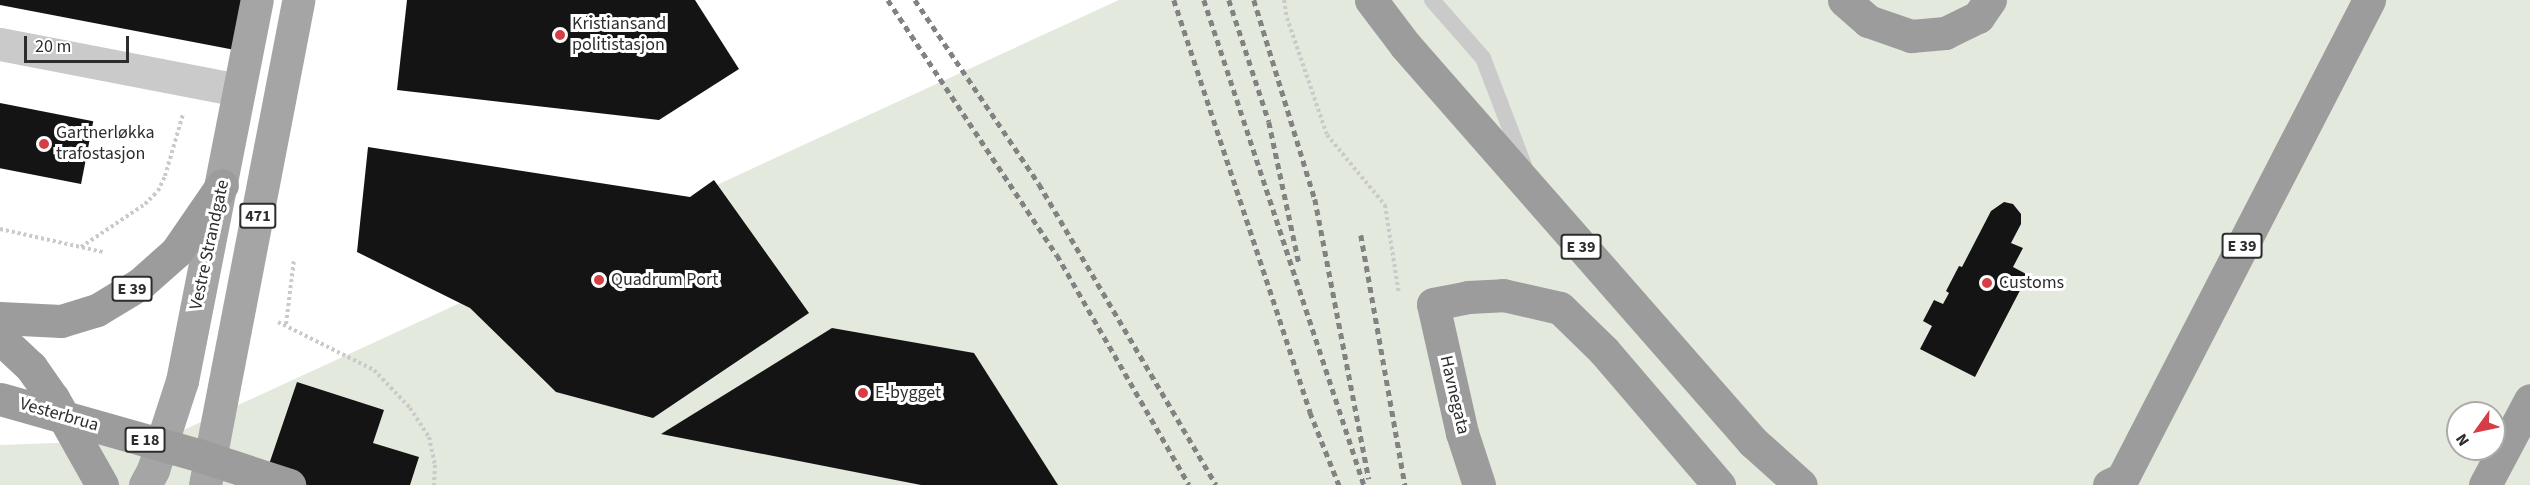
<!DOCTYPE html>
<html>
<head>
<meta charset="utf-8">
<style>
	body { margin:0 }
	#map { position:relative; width:2530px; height:485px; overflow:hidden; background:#fff; font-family:"Source Sans 3",sans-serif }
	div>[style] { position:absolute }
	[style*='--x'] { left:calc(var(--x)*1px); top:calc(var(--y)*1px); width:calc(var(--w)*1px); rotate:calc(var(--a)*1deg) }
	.green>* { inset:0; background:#e3e9dc }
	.building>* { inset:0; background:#141414; transform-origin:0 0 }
	.path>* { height:4px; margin-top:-2px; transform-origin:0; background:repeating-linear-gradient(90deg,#cacaca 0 3px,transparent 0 6px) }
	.service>* { height:16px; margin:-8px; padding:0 8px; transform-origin:8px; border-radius:8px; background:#cacaca }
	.minor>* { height:33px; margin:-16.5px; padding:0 16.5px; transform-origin:16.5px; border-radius:16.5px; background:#cacaca }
	.primary>* { height:33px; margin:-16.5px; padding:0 16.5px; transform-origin:16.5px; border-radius:16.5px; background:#a5a5a5 }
	.trunk>* { height:33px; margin:-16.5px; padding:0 16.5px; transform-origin:16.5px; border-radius:16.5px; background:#9c9c9c }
	.rail>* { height:4.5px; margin-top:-2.25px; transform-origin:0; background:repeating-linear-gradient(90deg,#828282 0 6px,transparent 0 10.5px) }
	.trunk-bridge>* { height:33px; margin:-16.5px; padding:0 16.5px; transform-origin:16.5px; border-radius:16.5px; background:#9c9c9c }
	.dots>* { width:16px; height:16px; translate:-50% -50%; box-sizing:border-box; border:3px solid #fff; border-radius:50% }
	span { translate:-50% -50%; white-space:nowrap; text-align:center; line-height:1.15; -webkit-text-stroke:6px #fff; paint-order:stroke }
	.shield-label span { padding:2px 4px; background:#fff; border:2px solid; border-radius:4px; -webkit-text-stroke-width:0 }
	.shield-label { font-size:16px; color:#2d2d2d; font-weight:700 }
	.poi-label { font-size:18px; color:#2d2d2d }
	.left { translate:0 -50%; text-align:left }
	.street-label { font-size:18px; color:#2d2d2d }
	.north { position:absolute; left:2446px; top:401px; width:60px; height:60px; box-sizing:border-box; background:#fff; border:2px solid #ababab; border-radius:50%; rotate:237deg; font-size:16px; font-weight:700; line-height:24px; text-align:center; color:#2d2d2d }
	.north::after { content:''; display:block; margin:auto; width:21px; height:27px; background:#d53e45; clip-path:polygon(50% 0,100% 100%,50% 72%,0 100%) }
	.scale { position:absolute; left:24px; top:36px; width:105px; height:27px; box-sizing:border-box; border:3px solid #2d2d2d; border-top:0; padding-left:8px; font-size:18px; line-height:21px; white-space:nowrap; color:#2d2d2d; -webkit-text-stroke:4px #fff; paint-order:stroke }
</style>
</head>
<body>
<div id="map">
	<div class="green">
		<i style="clip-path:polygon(evenodd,1119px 0,2530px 0,2530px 485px,0 485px,0 445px,164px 439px,1119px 0,2458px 413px,2494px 413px,2494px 449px,2458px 449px,2458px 413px)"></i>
	</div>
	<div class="building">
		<i style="clip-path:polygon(0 0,244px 0,235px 50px,0 5px)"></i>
		<i style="clip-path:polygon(407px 0,695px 0,739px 69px,659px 120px,397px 90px)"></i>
		<i style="left:0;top:103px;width:95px;height:64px;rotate:11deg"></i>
		<i style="clip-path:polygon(368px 147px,690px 197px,714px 180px,809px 313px,653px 418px,556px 392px,470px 308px,357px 252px)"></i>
		<i style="clip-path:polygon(2004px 202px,2013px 204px,2021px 214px,2021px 224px,2011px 243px,2023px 248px,2013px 267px,2028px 275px,1975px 377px,1920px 349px,1932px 326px,1923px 321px,1934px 300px,1943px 304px,1949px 293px,1946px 291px,1959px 266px,1962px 267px,1991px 211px)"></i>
		<i style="clip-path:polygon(832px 328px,974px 353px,1058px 485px,921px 485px,661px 434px)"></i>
		<i style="clip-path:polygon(297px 382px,384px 410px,373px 443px,419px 457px,410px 485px,262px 485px)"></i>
	</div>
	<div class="path">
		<i style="--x:1284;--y:0;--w:18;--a:81"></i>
		<i style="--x:1287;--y:18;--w:124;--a:71.1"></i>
		<i style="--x:1327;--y:135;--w:91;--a:50.4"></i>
		<i style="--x:1385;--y:205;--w:90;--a:81.1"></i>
		<i style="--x:0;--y:229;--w:106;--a:12.6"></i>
		<i style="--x:81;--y:247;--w:77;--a:-33.9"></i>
		<i style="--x:145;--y:204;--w:18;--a:-45"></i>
		<i style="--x:158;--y:191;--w:17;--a:-65"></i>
		<i style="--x:165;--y:176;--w:65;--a:-73.8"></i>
		<i style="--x:278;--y:322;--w:107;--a:26.6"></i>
		<i style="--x:374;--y:370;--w:52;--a:46.5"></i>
		<i style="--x:410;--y:408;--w:35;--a:57"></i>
		<i style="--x:429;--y:437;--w:29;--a:78"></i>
		<i style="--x:435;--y:465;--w:20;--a:93"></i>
		<i style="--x:286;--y:324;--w:64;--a:-82.9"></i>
	</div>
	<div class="service">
		<i style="--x:1432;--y:0;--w:77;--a:48.7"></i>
		<i style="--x:1483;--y:58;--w:118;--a:69.1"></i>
	</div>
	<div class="minor">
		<i style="--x:0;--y:44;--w:243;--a:10.9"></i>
	</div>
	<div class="primary">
		<i style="--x:145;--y:485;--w:17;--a:-62"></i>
		<i style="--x:153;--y:470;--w:94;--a:-72"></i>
		<i style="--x:182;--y:381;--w:388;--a:-78.9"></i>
		<i style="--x:205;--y:485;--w:494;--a:-79.1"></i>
	</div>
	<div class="trunk">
		<i style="--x:1371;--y:0;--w:56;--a:52.9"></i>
		<i style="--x:1405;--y:45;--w:528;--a:48.76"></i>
		<i style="--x:1753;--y:442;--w:64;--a:41.9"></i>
		<i style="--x:1844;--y:0;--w:32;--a:41"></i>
		<i style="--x:1868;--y:21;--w:46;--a:19.2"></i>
		<i style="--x:1911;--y:36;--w:34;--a:-5"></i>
		<i style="--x:1945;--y:33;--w:37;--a:-26"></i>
		<i style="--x:1978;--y:17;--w:21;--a:-55"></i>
		<i style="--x:0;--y:318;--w:61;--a:2.8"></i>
		<i style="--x:61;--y:321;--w:38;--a:-17"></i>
		<i style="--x:97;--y:310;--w:50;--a:-31.2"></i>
		<i style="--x:140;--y:284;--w:48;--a:-41.6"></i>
		<i style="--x:176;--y:252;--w:81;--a:-55.5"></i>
		<i style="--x:0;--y:338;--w:42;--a:43.1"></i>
		<i style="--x:31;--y:367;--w:38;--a:55"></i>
		<i style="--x:53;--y:398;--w:100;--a:60.6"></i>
		<i style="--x:1479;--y:485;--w:55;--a:-108.1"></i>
		<i style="--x:1462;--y:433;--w:132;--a:-102.7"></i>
		<i style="--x:1433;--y:304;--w:36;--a:-11"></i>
		<i style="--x:1468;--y:297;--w:35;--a:-3"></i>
		<i style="--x:1503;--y:295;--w:58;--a:12.8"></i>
		<i style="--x:1560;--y:308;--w:62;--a:44.3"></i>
		<i style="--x:1604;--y:351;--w:177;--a:49.4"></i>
		<i style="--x:2109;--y:485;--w:14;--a:-25"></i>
		<i style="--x:2122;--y:479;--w:539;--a:-62.72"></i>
		<i style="--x:2485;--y:485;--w:96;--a:-62.1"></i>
	</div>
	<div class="rail">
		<i style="--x:888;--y:0;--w:306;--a:56.5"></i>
		<i style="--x:1057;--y:255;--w:265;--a:60.1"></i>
		<i style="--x:915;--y:0;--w:222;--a:56"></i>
		<i style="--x:1039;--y:184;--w:349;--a:59.5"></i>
		<i style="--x:1174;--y:0;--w:434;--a:71.7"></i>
		<i style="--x:1310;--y:412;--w:79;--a:68.3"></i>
		<i style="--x:1204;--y:0;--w:511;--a:71.74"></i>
		<i style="--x:1229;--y:0;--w:128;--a:71.8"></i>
		<i style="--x:1269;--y:122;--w:144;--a:78"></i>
		<i style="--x:1254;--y:0;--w:208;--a:73"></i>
		<i style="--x:1315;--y:199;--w:285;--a:79.1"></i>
		<i style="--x:1361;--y:235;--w:254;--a:80"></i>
	</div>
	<div class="trunk-bridge">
		<i style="--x:0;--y:399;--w:209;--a:15.8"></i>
		<i style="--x:201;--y:456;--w:93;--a:18.2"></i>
	</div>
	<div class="dots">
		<i style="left:560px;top:35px;background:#d53e45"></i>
		<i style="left:44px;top:144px;background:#d53e45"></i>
		<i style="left:599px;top:280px;background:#d53e45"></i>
		<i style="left:1987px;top:283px;background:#d53e45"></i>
		<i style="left:863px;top:393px;background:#d53e45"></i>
	</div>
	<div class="shield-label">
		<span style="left:258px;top:216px">471</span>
		<span style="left:2242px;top:246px">E 39</span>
		<span style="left:1581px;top:247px">E 39</span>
		<span style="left:132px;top:289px">E 39</span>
		<span style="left:145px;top:440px">E 18</span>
	</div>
	<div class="poi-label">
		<span class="left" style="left:572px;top:35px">Kristiansand<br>politistasjon</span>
		<span class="left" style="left:56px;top:144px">Gartnerløkka<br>trafostasjon</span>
		<span class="left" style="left:611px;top:280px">Quadrum Port</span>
		<span class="left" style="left:1999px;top:283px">Customs</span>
		<span class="left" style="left:875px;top:393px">E-bygget</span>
	</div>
	<div class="street-label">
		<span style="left:210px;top:245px;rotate:-78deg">Vestre Strandgate</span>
		<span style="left:1454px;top:395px;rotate:77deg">Havnegata</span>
		<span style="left:59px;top:415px;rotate:16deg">Vesterbrua</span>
	</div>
	<div class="north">N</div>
	<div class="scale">20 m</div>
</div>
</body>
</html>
